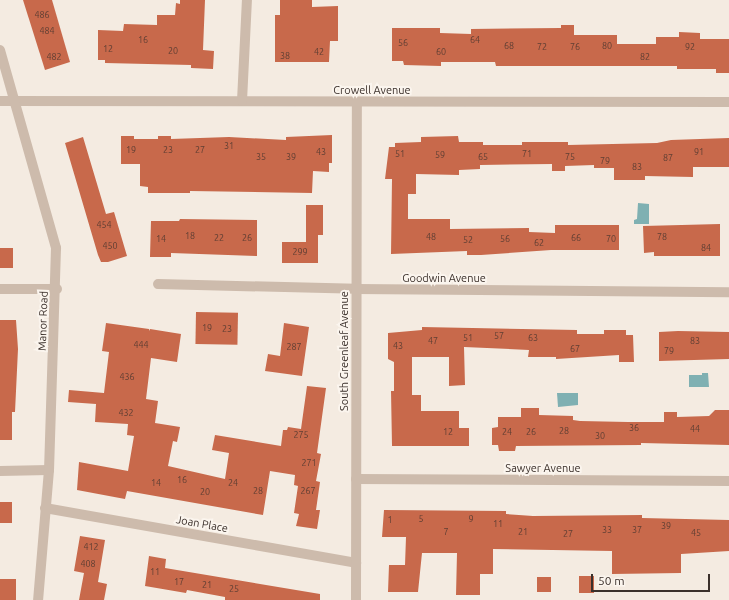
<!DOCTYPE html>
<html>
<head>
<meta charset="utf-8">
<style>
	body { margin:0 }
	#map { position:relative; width:729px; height:600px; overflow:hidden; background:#f4ebe1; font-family:Ubuntu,sans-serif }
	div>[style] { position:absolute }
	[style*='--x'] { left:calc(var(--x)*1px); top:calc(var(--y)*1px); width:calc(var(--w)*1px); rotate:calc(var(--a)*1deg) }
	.water>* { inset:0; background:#7fb0b2 }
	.building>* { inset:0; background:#c8694b; transform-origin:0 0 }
	.minor>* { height:10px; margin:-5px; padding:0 5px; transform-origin:5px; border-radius:5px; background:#cdbbac }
	.tertiary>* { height:10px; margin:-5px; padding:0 5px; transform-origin:5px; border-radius:5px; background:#cdbbac }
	span { translate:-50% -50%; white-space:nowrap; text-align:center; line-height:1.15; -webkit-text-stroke:4px #fbf5ee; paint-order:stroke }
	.number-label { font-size:9px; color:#5e3e33 }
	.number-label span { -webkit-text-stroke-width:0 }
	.street-label { font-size:11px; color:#3b302b }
	.scale { position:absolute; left:591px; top:574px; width:119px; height:18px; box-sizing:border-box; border:2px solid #3b302b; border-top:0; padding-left:5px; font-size:12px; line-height:14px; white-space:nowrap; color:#3b302b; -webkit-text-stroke:3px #fbf5ee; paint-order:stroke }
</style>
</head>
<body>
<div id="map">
	<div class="water">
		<i style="clip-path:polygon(638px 203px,649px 204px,649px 224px,634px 224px,634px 220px,637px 219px)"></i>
		<i style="clip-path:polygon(702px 373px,708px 373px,709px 387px,689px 387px,689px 375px,702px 375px)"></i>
		<i style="clip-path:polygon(557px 393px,578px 393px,578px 405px,558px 407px)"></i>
	</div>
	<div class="building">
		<i style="clip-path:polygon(23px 0,52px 0,70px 62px,45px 70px)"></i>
		<i style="clip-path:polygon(180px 0,205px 0,203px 50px,214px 51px,213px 69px,191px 68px,191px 65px,105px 63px,105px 60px,98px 60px,98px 30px,123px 31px,124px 24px,157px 25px,157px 15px,175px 15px,176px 3px,180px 4px)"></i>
		<i style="clip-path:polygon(280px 0,312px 0,312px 7px,338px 6px,338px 41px,330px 41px,329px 62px,275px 62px,275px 15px,280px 15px)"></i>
		<i style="clip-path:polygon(561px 25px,574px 25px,574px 35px,617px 35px,617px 44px,656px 44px,656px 37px,679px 37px,679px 32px,700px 33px,700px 39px,729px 39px,729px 73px,716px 73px,716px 69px,677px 69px,677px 66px,496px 66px,495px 62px,441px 62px,441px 66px,404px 65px,403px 61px,392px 61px,392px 28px,440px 28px,440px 33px,471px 34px,471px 29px,561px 28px)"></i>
		<i style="clip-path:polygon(332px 135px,332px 163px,329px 163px,329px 172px,313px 171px,312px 193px,190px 191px,190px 193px,148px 193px,148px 187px,140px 186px,140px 164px,121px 164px,121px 136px,134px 136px,134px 139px,158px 139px,158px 136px,171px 136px,171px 139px,229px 137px,286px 140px,286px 137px)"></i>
		<i style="clip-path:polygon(458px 136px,459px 142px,483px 142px,483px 145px,522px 145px,522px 142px,568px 142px,568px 145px,657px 143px,671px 140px,729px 138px,729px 167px,693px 167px,693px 177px,645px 176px,645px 180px,614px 180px,614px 168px,594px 168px,594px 165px,565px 166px,565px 171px,552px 171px,552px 164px,480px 165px,480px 169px,459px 170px,459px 175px,416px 174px,416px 194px,408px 194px,408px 219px,450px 219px,450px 229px,529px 228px,529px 232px,555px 233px,555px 225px,619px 225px,619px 250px,551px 250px,481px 255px,467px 255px,467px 251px,391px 254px,392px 179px,385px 179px,389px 147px,395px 147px,395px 143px,421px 142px,421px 137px)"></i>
		<i style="clip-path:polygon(83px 137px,106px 214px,114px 212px,127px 256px,108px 262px,101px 262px,98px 255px,65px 143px)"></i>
		<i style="clip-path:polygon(306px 205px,323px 205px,323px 235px,318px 235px,318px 263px,282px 263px,282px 242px,306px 242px)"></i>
		<i style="clip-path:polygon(180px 219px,257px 220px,257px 256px,171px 253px,171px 257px,150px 257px,151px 221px,179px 221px)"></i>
		<i style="clip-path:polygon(720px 224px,720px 256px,654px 256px,654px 252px,644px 253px,643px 226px)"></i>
		<i style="left:0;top:248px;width:13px;height:20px"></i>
		<i style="left:196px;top:312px;width:42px;height:32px;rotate:1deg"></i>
		<i style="clip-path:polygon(0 320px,16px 320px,18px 349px,15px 412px,12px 412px,12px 440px,0 440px)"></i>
		<i style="clip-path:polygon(106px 323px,149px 329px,150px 331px,150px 329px,181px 334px,177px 362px,151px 358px,146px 399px,158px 401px,155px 423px,180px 427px,177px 442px,173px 441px,168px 466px,225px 479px,229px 453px,212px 450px,215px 435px,281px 446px,283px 430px,287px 430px,288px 427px,301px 429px,307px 386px,326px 388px,317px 453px,321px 454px,316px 481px,320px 482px,316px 510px,320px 510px,317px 529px,296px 526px,299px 514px,294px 513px,298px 486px,294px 485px,295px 475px,270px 471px,263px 515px,127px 491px,125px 499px,77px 490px,79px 462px,128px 471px,134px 436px,127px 435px,128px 424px,95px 422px,96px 404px,68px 402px,69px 390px,104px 393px,109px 352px,102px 351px)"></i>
		<i style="clip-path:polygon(284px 323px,309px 327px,302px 376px,265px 371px,268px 354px,280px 356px)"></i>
		<i style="clip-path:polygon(422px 327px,577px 330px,577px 334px,604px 334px,604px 330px,626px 330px,626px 335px,633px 335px,634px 362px,619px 362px,619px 355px,556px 359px,556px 357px,528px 357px,529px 350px,464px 347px,465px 385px,449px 386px,449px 357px,412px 357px,412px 395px,421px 395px,421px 411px,459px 411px,459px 428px,469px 428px,469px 446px,392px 446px,391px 391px,394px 391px,394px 362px,388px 359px,388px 333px,422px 330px)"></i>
		<i style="clip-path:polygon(678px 331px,729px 332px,729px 359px,659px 361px,659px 332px)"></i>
		<i style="clip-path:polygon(521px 408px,539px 408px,539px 415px,573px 416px,573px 420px,580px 421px,628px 422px,664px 422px,664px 412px,677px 412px,677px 417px,709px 416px,715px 410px,729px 410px,729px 445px,641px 443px,641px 445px,516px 446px,515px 451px,499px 451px,498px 445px,492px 445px,492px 428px,498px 427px,498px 417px,521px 417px)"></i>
		<i style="left:0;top:502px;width:12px;height:21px"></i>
		<i style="clip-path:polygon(384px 510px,506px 511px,506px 514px,533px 516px,642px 515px,642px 518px,729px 520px,729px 551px,681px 554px,681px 573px,612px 574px,612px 551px,493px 549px,493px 574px,480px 574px,480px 595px,456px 595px,457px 553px,422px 553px,418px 592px,388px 592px,389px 565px,405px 565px,406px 537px,382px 537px)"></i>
		<i style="clip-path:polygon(80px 536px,105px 540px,98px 582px,107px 584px,104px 600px,79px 600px,84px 573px,74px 571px)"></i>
		<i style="clip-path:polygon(149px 556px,166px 559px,165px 568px,320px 594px,320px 600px,225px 600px,225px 597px,187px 590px,186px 593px,145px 586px)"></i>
		<i style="left:579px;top:576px;width:15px;height:17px"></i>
		<i style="left:537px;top:577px;width:14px;height:15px"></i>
		<i style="left:0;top:579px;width:16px;height:21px"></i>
	</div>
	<div class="minor">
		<i style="--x:0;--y:101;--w:729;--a:0.08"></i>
		<i style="--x:242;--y:101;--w:101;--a:-87.2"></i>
		<i style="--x:158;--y:284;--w:198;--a:1.4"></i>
		<i style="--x:356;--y:289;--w:373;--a:0.5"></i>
		<i style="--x:0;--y:289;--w:57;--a:0"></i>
		<i style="--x:0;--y:471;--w:49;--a:-1.2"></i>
		<i style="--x:356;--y:479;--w:373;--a:0.3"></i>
		<i style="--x:45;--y:508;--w:316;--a:10"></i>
		<i style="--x:356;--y:600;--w:498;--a:-89.9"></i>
	</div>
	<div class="tertiary">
		<i style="--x:0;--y:50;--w:206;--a:74.2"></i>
		<i style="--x:56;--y:248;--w:222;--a:91.8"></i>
		<i style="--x:49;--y:470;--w:130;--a:94.8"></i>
	</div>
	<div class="number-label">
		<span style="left:42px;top:15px">486</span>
		<span style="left:47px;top:31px">484</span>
		<span style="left:143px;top:40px">16</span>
		<span style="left:475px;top:40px">64</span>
		<span style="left:403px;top:43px">56</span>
		<span style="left:509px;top:46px">68</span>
		<span style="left:607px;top:46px">80</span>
		<span style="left:542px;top:47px">72</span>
		<span style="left:575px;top:47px">76</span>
		<span style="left:690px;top:47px">92</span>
		<span style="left:108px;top:49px">12</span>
		<span style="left:173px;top:51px">20</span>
		<span style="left:319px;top:52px">42</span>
		<span style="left:441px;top:52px">60</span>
		<span style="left:285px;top:56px">38</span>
		<span style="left:54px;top:57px">482</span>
		<span style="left:645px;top:57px">82</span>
		<span style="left:229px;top:146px">31</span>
		<span style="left:131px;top:150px">19</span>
		<span style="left:168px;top:150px">23</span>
		<span style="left:200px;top:150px">27</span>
		<span style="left:321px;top:152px">43</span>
		<span style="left:699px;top:152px">91</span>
		<span style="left:400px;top:154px">51</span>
		<span style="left:527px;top:154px">71</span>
		<span style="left:440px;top:155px">59</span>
		<span style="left:261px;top:157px">35</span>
		<span style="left:291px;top:157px">39</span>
		<span style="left:483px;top:157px">65</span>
		<span style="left:570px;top:157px">75</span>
		<span style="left:668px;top:158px">87</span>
		<span style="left:605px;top:161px">79</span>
		<span style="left:637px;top:167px">83</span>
		<span style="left:104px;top:225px">454</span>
		<span style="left:190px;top:236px">18</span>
		<span style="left:431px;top:237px">48</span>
		<span style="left:662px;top:237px">78</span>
		<span style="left:219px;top:238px">22</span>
		<span style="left:247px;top:238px">26</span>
		<span style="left:576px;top:238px">66</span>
		<span style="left:161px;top:239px">14</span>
		<span style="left:505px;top:239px">56</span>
		<span style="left:611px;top:239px">70</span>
		<span style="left:468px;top:240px">52</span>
		<span style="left:539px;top:243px">62</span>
		<span style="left:110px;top:246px">450</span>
		<span style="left:706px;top:248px">84</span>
		<span style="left:300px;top:252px">299</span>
		<span style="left:207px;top:328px">19</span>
		<span style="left:227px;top:329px">23</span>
		<span style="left:499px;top:336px">57</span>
		<span style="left:468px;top:338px">51</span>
		<span style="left:533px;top:338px">63</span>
		<span style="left:433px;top:341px">47</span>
		<span style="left:695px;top:341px">83</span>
		<span style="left:141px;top:345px">444</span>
		<span style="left:398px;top:346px">43</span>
		<span style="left:294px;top:347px">287</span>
		<span style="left:575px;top:349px">67</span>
		<span style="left:669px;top:351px">79</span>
		<span style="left:127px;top:377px">436</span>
		<span style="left:126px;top:413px">432</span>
		<span style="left:634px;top:428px">36</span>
		<span style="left:695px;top:429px">44</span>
		<span style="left:564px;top:431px">28</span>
		<span style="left:448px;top:432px">12</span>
		<span style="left:507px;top:432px">24</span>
		<span style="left:531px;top:432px">26</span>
		<span style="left:301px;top:435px">275</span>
		<span style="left:600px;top:436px">30</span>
		<span style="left:309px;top:463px">271</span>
		<span style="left:182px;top:480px">16</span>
		<span style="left:156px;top:483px">14</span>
		<span style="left:233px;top:483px">24</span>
		<span style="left:258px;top:491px">28</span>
		<span style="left:308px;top:491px">267</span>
		<span style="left:205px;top:492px">20</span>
		<span style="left:421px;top:519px">5</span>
		<span style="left:471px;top:519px">9</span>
		<span style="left:390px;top:520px">1</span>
		<span style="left:498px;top:524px">11</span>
		<span style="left:666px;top:526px">39</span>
		<span style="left:607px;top:530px">33</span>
		<span style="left:637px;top:530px">37</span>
		<span style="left:446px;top:532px">7</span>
		<span style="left:523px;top:532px">21</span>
		<span style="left:696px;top:533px">45</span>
		<span style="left:568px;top:534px">27</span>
		<span style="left:91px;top:547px">412</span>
		<span style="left:88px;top:564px">408</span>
		<span style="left:155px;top:572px">11</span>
		<span style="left:179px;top:582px">17</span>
		<span style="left:207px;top:585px">21</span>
		<span style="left:234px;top:589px">25</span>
	</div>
	<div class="street-label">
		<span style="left:372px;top:90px">Crowell Avenue</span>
		<span style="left:444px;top:278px">Goodwin Avenue</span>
		<span style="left:43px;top:321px;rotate:-88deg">Manor Road</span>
		<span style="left:344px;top:351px;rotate:-90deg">South Greenleaf Avenue</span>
		<span style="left:543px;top:468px">Sawyer Avenue</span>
		<span style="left:202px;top:524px;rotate:10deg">Joan Place</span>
	</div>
	<div class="scale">50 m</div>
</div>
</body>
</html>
